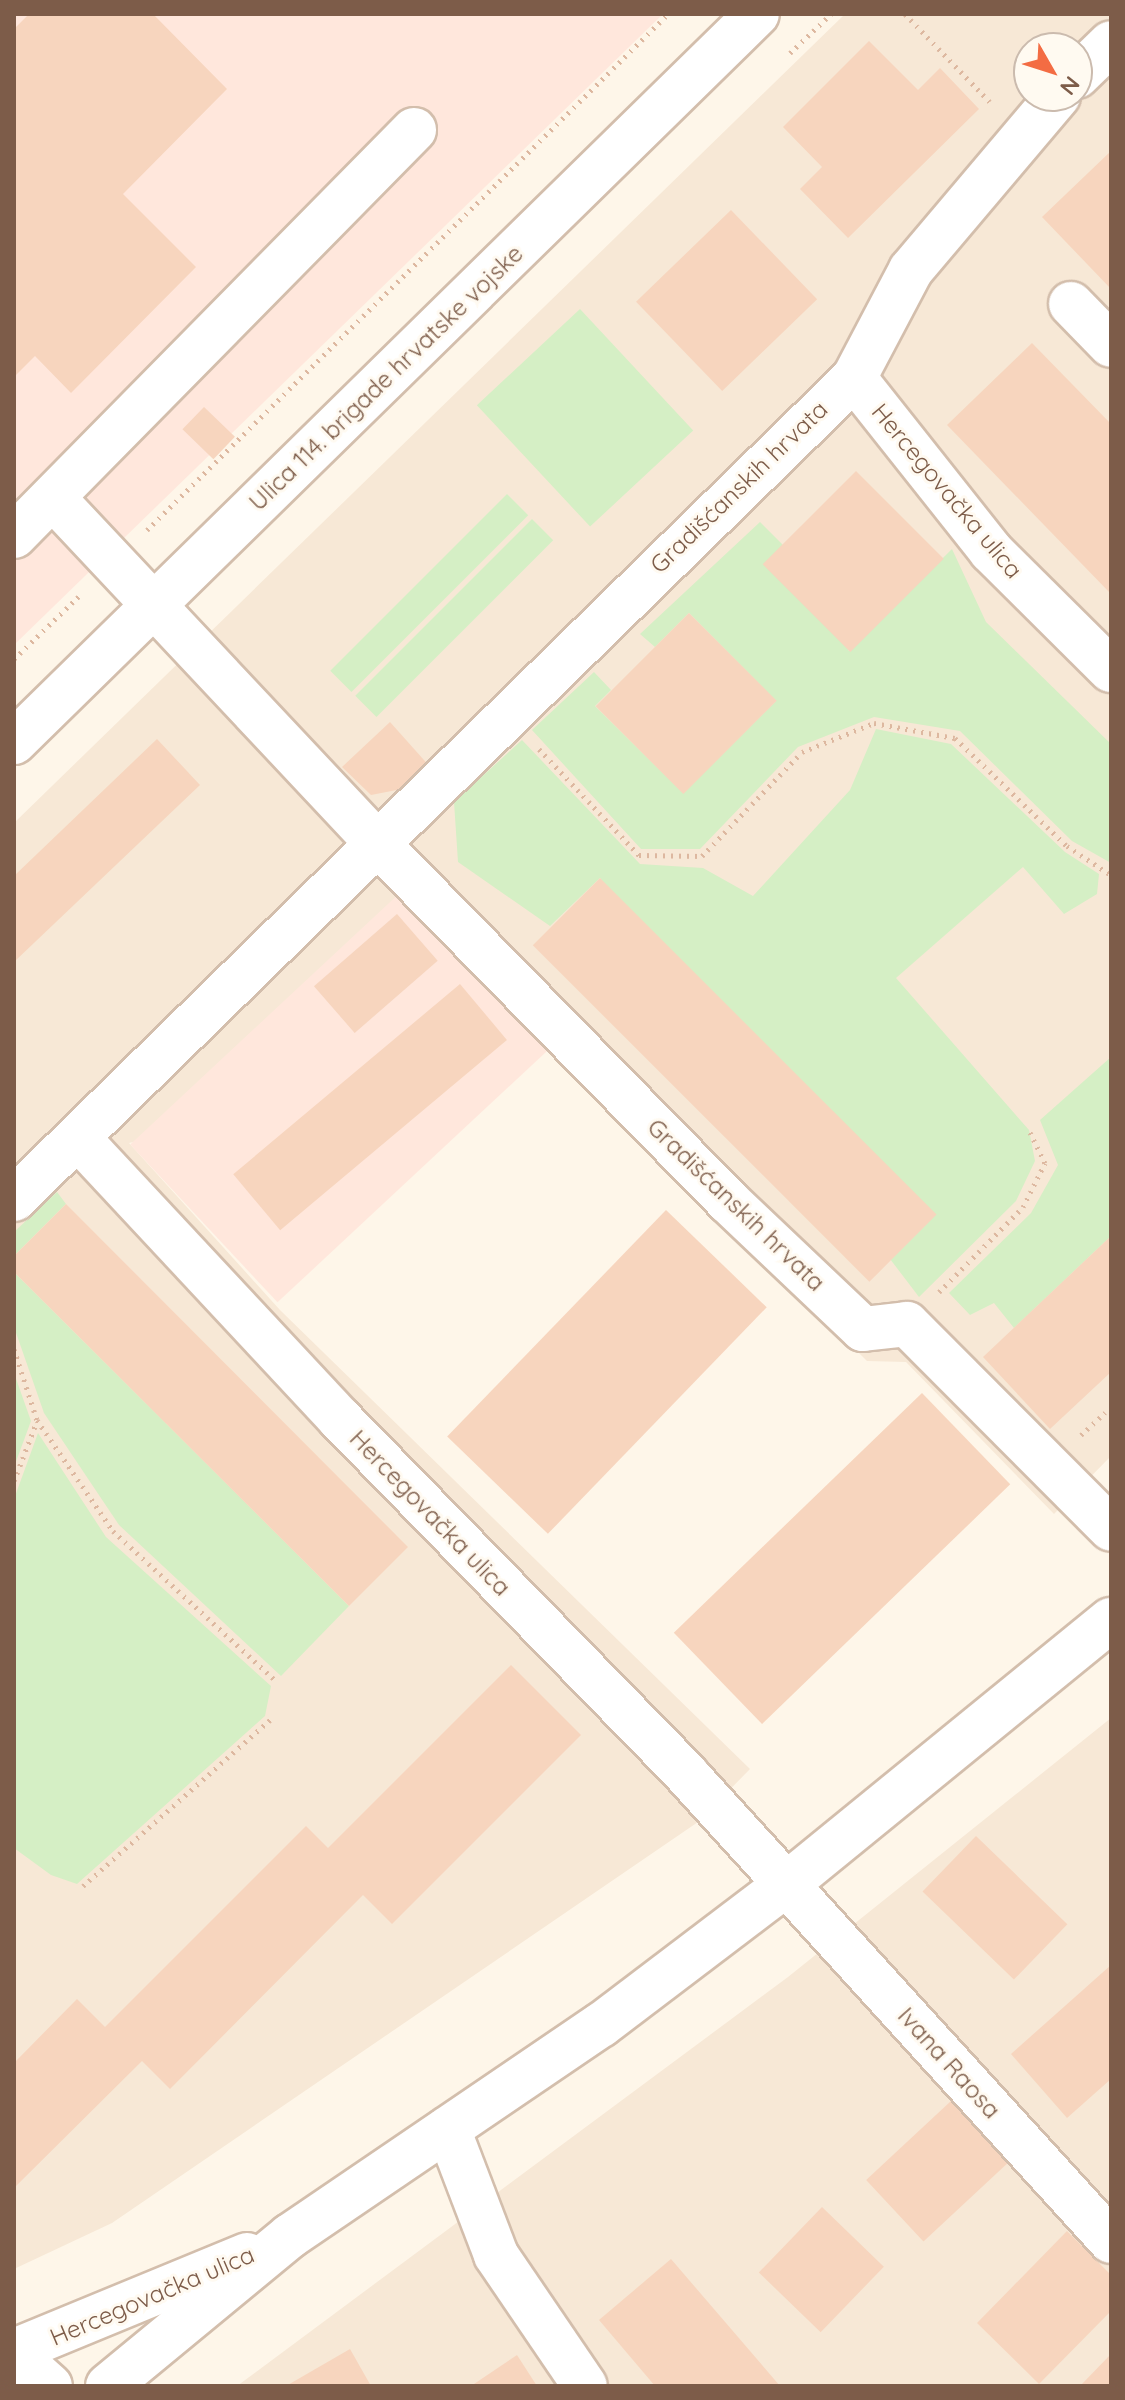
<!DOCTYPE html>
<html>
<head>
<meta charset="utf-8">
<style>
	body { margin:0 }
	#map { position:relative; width:1125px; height:2400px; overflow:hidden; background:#fef6e9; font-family:Quicksand,sans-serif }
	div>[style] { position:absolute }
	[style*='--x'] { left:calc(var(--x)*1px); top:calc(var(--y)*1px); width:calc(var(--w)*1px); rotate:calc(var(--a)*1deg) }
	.residential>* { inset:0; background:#f7e8d6 }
	.commercial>* { inset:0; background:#ffe7dc; transform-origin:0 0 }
	.green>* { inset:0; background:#d5efc5; transform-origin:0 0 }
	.building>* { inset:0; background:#f7d5be; transform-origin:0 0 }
	.path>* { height:5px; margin-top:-2.5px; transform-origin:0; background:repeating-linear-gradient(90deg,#ddb8a0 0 2px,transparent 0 8px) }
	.roads { filter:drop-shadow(2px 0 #d3beac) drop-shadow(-2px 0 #d3beac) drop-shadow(0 2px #d3beac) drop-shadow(0 -2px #d3beac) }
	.minor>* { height:44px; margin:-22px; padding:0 22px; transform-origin:22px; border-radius:22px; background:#fff }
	span { translate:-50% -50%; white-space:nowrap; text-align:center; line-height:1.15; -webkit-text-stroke:6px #fffaf1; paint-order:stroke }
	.street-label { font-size:24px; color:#7d5c49 }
	.frame { position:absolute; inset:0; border:16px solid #7d5c49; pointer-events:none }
	.north { position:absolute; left:1013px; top:32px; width:80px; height:80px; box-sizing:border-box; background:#fffaf1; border:2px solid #cbbbae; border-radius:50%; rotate:129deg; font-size:22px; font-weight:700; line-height:32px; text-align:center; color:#7d5c49 }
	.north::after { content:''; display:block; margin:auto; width:28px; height:36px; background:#f36c43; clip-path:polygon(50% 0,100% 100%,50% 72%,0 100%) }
</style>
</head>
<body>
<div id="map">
	<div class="residential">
		<i style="clip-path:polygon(evenodd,845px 14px,1111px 14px,1111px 1456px,1054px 1514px,906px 1362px,867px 1361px,551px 1047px,129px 1143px,280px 1310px,750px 1769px,698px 1822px,112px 2223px,14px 2269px,14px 823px,845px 14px,1029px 48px,1077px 48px,1077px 96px,1029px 96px,1029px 48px)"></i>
		<i style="clip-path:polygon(1111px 1718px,1111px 2386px,237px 2386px,788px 1977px)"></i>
	</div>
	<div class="commercial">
		<i style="clip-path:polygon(14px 14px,663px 14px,14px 645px)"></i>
		<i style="left:403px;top:890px;width:216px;height:373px;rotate:47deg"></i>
	</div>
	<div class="green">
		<i style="left:580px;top:309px;width:166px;height:141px;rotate:47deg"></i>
		<i style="left:507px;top:494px;width:30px;height:250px;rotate:45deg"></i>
		<i style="left:532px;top:519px;width:30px;height:250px;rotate:45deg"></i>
		<i style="clip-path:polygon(760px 522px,782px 544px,849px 651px,952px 549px,986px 622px,1111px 744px,1111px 863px,1072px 841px,960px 731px,874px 717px,798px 747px,700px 849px,641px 849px,532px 730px,594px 672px,611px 690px,595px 706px,683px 793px,776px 701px,689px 613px,655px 647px,640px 634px)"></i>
		<i style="clip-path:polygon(876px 729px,951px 744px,1065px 852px,1099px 874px,1097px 894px,1064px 914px,1023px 867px,896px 978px,1029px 1130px,1035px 1161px,1016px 1201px,919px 1297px,600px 878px,550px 926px,458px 862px,454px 802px,522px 740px,640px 864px,703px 868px,753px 896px,850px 790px)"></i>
		<i style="clip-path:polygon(1111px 1057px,1111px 1236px,1014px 1328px,994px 1303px,970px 1315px,949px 1293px,1031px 1213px,1058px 1165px,1040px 1120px)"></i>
		<i style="clip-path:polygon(57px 1192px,66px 1204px,14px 1256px,14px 1232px)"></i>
		<i style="clip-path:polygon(14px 1272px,349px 1606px,281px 1676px,119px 1525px,44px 1413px,14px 1327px)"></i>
		<i style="clip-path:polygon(14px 1373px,31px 1421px,14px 1467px)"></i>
		<i style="clip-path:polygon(38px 1433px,106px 1537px,271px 1686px,265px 1716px,77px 1884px,51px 1875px,14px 1848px,14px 1499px)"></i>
	</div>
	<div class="building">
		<i style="clip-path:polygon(29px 14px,153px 14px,227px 89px,123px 194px,196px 267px,71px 393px,35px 356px,14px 377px,14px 29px)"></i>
		<i style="clip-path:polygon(869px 41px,918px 90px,940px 68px,979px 109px,848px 238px,800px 189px,822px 167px,783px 127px)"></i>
		<i style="clip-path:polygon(1111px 151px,1111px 289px,1042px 217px)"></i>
		<i style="left:731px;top:210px;width:124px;height:132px;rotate:46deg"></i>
		<i style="clip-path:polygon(1032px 343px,1111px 424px,1111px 594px,947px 425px)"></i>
		<i style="left:204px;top:407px;width:43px;height:31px;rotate:44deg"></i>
		<i style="left:856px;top:471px;width:124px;height:132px;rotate:45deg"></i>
		<i style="left:689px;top:613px;width:124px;height:132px;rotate:45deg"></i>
		<i style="clip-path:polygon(390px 722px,432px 769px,412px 787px,371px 795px,342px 767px)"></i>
		<i style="clip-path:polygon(157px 739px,200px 785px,14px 962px,14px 876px)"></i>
		<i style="left:600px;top:878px;width:476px;height:95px;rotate:45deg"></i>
		<i style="left:397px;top:914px;width:62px;height:110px;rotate:49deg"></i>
		<i style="left:460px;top:984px;width:73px;height:296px;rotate:50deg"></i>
		<i style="clip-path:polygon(66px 1204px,408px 1547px,349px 1606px,14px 1272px,14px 1256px)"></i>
		<i style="left:666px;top:1210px;width:140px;height:315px;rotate:44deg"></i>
		<i style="clip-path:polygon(1111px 1236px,1111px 1372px,1050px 1429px,983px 1357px)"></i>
		<i style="left:922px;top:1393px;width:127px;height:345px;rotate:46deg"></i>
		<i style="clip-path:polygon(511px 1665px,581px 1735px,392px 1924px,363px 1895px,170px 2089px,142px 2061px,14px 2188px,14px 2063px,77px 1999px,105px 2027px,306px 1826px,328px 1848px)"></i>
		<i style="left:976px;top:1836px;width:127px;height:77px;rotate:44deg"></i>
		<i style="clip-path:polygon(1111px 1965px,1111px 2079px,1067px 2118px,1011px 2054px)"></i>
		<i style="left:951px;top:2101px;width:84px;height:116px;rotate:47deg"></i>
		<i style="left:822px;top:2207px;width:86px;height:91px;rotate:44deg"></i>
		<i style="clip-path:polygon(1067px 2231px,1111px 2275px,1111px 2311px,1039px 2384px,977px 2323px)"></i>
		<i style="clip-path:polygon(671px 2259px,780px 2386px,655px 2386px,599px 2320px)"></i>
		<i style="clip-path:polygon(350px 2349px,371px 2386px,286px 2386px)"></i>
		<i style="clip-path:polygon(1111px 2354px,1111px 2386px,1080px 2386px)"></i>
		<i style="clip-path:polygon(517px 2355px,537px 2386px,471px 2386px)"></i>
	</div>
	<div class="path">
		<i style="--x:905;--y:14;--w:122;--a:46"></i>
		<i style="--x:790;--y:53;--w:57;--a:-43.6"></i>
		<i style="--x:147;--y:530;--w:733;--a:-44.72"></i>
		<i style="--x:14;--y:659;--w:91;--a:-44.1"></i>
		<i style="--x:539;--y:749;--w:146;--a:46.7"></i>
		<i style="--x:639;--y:855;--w:63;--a:0.9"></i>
		<i style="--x:702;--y:856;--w:144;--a:-46.1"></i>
		<i style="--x:802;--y:752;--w:78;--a:-21.9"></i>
		<i style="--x:874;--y:723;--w:82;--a:10.5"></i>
		<i style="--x:955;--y:738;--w:156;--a:44"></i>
		<i style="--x:1067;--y:846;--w:53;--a:33.4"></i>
		<i style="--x:939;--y:1292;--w:120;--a:-45.3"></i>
		<i style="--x:1023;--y:1207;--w:49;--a:-63.4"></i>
		<i style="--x:1045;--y:1163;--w:37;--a:-116"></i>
		<i style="--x:14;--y:1349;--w:75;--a:72.1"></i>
		<i style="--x:37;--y:1420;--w:135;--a:55.6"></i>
		<i style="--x:113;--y:1531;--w:222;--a:42.6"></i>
		<i style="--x:1081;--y:1435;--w:33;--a:-43"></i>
		<i style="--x:14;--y:1481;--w:64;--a:-69"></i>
		<i style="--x:83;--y:1886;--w:251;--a:-41.6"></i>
	</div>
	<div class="roads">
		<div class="minor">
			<i style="--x:1077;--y:76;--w:47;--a:-44.1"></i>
			<i style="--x:1071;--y:304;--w:57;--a:45.7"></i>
			<i style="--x:854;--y:378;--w:221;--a:51.6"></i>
			<i style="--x:991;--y:551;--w:169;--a:44.8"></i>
			<i style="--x:54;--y:499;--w:470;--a:46.8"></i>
			<i style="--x:376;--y:842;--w:503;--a:45.56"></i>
			<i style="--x:728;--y:1201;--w:186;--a:43.5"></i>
			<i style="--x:863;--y:1329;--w:44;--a:-6.5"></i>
			<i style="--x:907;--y:1324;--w:289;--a:45.1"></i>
			<i style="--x:14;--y:536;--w:570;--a:-45.43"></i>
			<i style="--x:14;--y:742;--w:1040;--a:-44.42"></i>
			<i style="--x:78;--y:1138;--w:384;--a:47"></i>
			<i style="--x:340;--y:1419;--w:497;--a:45.7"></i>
			<i style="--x:687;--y:1775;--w:630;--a:47.7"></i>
			<i style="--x:14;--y:1199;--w:1175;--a:-44.34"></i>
			<i style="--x:854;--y:378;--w:122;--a:-62.2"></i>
			<i style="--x:911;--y:270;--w:228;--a:-49.8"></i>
			<i style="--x:448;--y:2129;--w:135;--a:69.1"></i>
			<i style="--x:496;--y:2255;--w:158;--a:55.8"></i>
			<i style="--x:14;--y:2351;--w:252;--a:-22.4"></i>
			<i style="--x:14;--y:2354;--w:48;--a:41.6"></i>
			<i style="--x:108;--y:2386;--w:236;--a:-39.5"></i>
			<i style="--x:290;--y:2236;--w:376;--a:-34.2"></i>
			<i style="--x:601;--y:2025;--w:233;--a:-37.2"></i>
			<i style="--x:787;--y:1884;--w:418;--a:-39.2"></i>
		</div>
	</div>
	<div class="street-label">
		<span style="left:386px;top:378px;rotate:-44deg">Ulica 114. brigade hrvatske vojske</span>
		<span style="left:739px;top:487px;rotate:-44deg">Gradišćanskih hrvata</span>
		<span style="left:947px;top:491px;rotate:50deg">Hercegovačka ulica</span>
		<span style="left:736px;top:1205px;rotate:44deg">Gradišćanskih hrvata</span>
		<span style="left:430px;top:1513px;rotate:46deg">Hercegovačka ulica</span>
		<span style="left:949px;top:2063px;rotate:48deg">Ivana Raosa</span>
		<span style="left:152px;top:2296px;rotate:-23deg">Hercegovačka ulica</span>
	</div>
	<div class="frame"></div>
	<div class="north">N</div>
</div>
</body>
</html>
